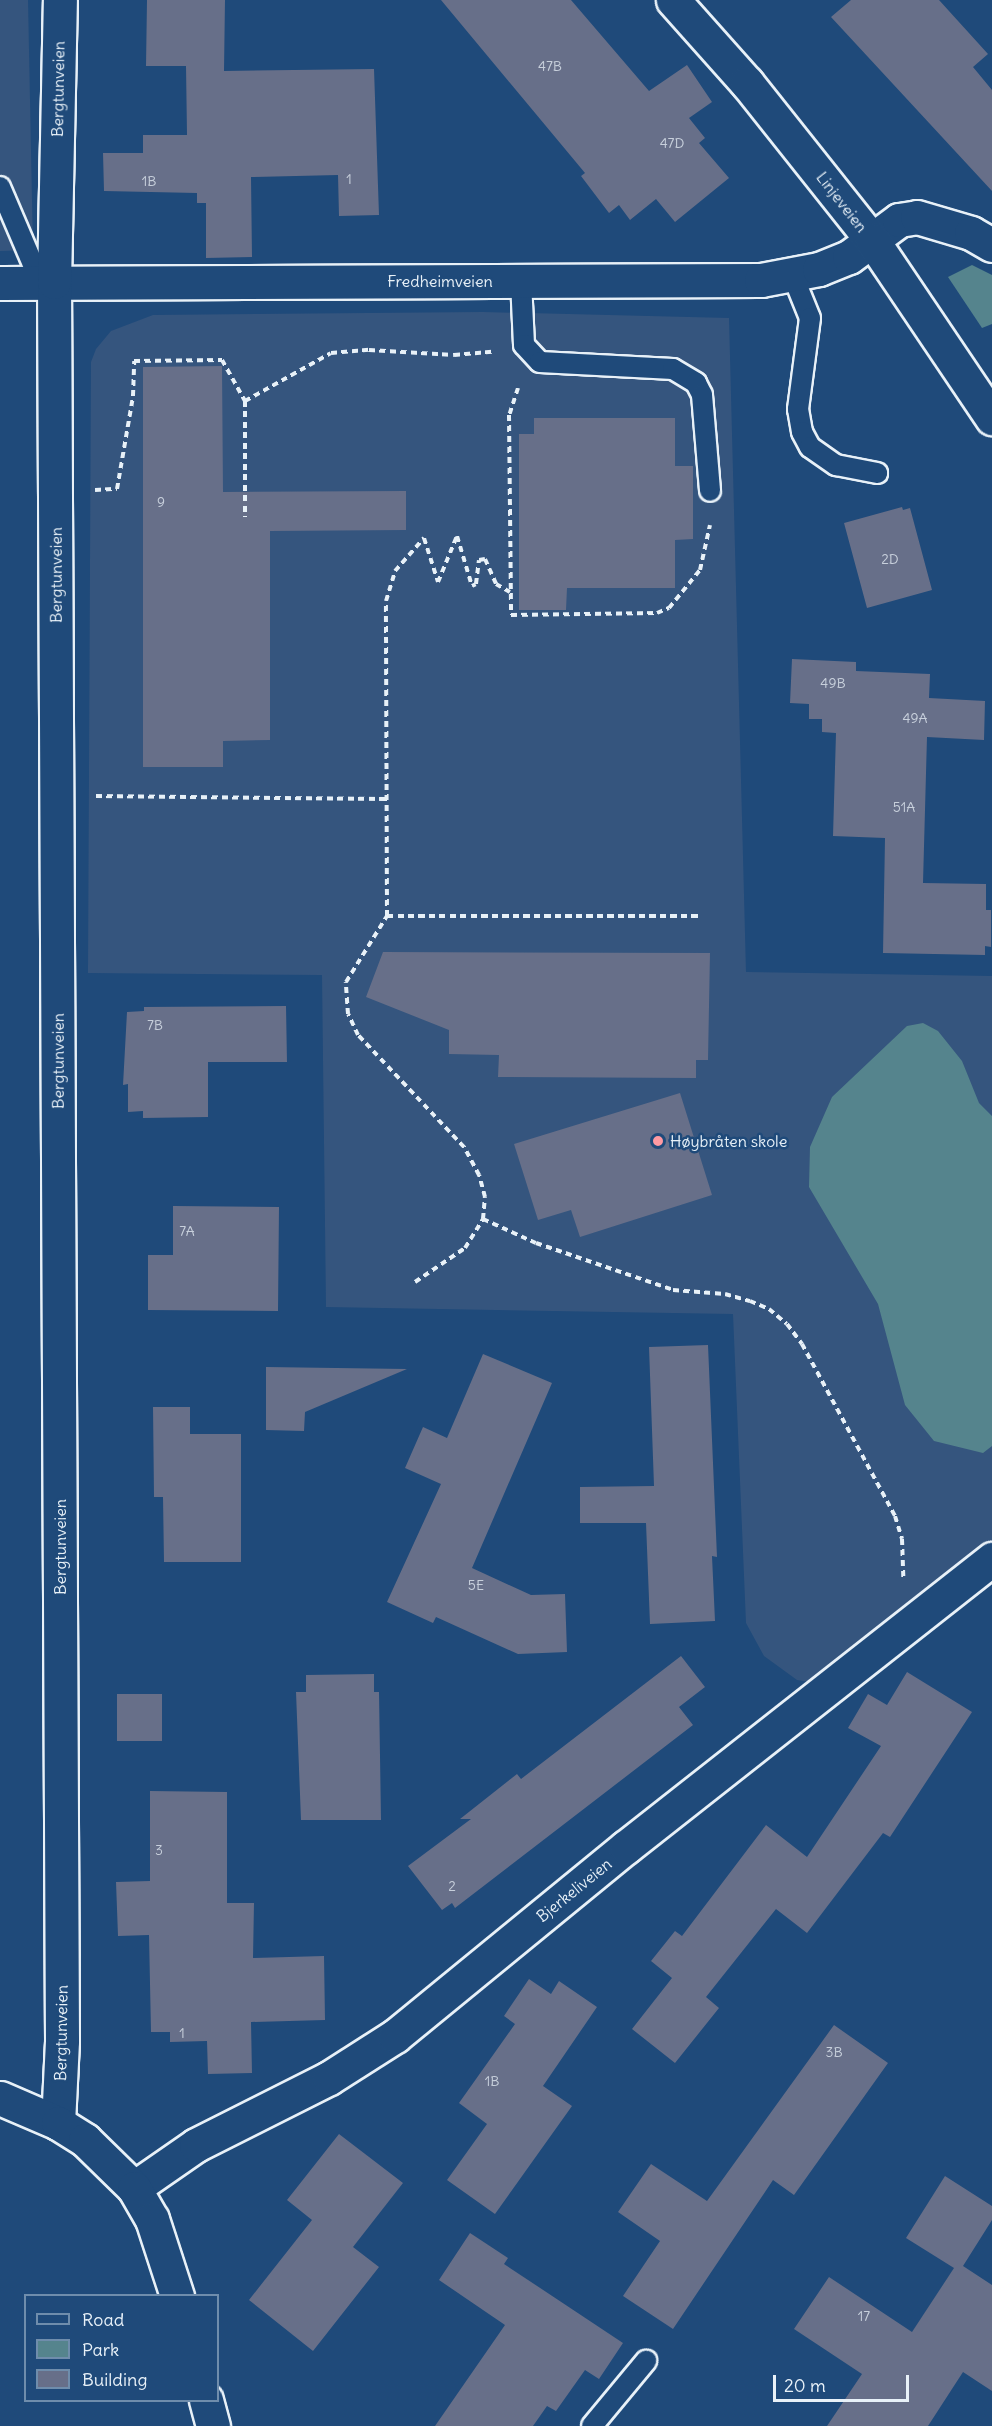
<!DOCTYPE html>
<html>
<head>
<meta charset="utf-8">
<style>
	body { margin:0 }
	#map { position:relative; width:992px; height:2426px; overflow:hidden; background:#1f4a7a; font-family:Delius,sans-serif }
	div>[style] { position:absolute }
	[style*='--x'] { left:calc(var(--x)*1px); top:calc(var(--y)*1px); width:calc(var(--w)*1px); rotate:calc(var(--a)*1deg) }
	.built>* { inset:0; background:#35557e }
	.green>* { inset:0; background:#55848d }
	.building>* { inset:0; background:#676f89; transform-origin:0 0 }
	.path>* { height:4px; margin-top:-2px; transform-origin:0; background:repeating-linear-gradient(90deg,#e8f1f8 0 6px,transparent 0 10.5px) }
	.roads { filter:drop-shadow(2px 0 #e8f1f8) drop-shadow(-2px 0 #e8f1f8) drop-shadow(0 2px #e8f1f8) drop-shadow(0 -2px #e8f1f8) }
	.lane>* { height:20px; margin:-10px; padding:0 10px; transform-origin:10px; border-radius:10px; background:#1f4a7a }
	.street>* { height:33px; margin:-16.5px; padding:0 16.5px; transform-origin:16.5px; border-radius:16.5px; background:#1f4a7a }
	.secondary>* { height:33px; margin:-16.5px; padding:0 16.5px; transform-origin:16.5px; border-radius:16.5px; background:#1f4a7a }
	.dots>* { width:16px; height:16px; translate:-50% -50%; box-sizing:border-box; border:3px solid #1f4a7a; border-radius:50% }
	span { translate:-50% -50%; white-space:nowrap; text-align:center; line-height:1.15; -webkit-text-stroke:5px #1f4a7a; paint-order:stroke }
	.number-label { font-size:14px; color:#c8d0dc }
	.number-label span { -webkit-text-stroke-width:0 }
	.street-label { font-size:16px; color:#e8f1f8 }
	.poi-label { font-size:16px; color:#e8f1f8 }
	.left { translate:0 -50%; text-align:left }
	.legend { position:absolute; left:24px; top:2294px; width:195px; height:108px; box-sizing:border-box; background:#1f4a7a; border:2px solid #6f8dac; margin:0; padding:8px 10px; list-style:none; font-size:18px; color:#e8f1f8 }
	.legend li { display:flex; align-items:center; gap:12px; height:30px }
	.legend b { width:30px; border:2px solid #6f8dac }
	.scale { position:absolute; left:773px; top:2375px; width:136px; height:27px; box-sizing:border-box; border:3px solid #e8f1f8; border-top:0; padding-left:8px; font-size:18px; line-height:21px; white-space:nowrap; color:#e8f1f8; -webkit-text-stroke:4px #1f4a7a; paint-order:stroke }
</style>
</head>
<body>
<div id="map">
	<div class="built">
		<i style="clip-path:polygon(0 0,28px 0,33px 250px,0 251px)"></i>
		<i style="clip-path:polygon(483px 312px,729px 318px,746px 972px,992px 976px,992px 1545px,809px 1682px,797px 1680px,764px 1656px,746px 1623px,733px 1314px,326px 1307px,322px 975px,88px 973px,91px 362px,96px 349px,111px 331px,153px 315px)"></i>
	</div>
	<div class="green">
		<i style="clip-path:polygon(972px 265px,992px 275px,992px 324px,982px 328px,948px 277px)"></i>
		<i style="clip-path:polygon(923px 1023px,938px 1031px,962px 1061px,979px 1103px,992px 1116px,992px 1446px,983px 1453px,934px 1441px,905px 1405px,878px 1304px,809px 1187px,810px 1147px,832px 1097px,907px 1026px)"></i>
	</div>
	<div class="building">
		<i style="clip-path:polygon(147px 0,225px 0,224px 71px,374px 69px,379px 215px,339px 216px,338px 175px,251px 177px,252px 257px,206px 258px,206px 203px,197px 203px,197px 193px,104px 191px,103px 153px,143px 153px,143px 135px,187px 135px,186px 66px,146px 66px)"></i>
		<i style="clip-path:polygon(441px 0,571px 0,649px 91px,687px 65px,712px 102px,689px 118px,705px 138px,699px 143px,729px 178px,675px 222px,656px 199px,630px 220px,619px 205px,609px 213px,581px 176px,585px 173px)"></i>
		<i style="clip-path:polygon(851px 0,939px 0,988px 54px,973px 67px,992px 90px,992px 191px,831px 17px)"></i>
		<i style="clip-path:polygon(222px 366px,223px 492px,406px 491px,406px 530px,270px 531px,270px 740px,223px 741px,223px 767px,143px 767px,143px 367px)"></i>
		<i style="clip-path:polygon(534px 418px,675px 418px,675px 466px,693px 466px,693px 539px,675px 540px,675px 588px,567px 588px,566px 610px,519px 610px,519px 434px,534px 434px)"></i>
		<i style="clip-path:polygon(902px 507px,903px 510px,910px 508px,932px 590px,867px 608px,844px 523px)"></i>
		<i style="clip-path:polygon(792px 659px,856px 662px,856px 671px,930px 674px,929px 698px,985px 701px,984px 740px,927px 737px,923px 883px,986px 884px,986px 910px,991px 910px,991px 947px,985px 946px,985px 955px,883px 953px,885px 838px,833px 836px,836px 733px,822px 732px,822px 719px,809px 719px,809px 704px,790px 703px)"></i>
		<i style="clip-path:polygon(383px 952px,710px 953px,708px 1060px,696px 1060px,696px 1078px,498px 1077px,499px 1055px,449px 1054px,449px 1030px,366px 997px)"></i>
		<i style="clip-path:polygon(286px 1006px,287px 1062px,208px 1062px,208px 1117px,143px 1118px,143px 1111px,128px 1112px,128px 1084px,123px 1085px,127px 1012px,144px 1011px,144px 1007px)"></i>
		<i style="clip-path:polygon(680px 1093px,712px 1195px,580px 1237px,571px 1210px,538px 1220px,514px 1144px)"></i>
		<i style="clip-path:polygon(173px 1206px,279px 1207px,278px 1311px,148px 1310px,148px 1255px,173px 1255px)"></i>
		<i style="clip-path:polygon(708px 1345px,717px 1557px,712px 1556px,715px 1621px,650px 1624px,646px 1523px,580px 1523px,580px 1487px,654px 1486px,649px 1347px)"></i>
		<i style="clip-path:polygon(483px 1354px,552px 1383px,472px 1568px,531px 1595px,565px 1594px,567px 1652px,518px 1654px,436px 1617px,433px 1623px,387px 1602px,441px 1484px,405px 1468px,423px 1427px,447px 1438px)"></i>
		<i style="clip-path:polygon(266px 1367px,407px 1369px,305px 1412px,304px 1431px,266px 1430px)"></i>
		<i style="clip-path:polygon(153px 1407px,190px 1407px,190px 1434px,241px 1434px,241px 1562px,164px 1562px,163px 1497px,154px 1497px)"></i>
		<i style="clip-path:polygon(681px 1656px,705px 1687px,679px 1707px,693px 1725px,455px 1908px,452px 1903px,442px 1910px,408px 1866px,471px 1819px,460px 1819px,517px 1774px,521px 1779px)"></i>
		<i style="clip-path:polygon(907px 1672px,972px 1712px,890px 1837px,883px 1833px,807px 1933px,776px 1909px,706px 1997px,719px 2008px,675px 2063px,632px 2029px,672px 1978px,651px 1961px,675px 1931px,682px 1936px,766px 1825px,807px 1857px,881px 1746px,848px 1728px,868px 1694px,887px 1705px)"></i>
		<i style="clip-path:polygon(374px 1674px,374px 1692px,379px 1692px,381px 1820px,301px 1820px,296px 1692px,306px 1692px,306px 1675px)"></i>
		<i style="left:117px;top:1694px;width:45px;height:47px"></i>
		<i style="clip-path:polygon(150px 1791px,227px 1792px,227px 1903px,254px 1903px,253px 1958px,324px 1956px,325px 2020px,251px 2022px,252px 2073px,208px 2074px,207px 2041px,170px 2042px,170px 2032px,151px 2032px,149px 1935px,118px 1936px,116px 1882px,150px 1881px)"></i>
		<i style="clip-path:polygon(529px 1979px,551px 1994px,559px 1981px,597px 2007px,543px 2086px,572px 2106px,495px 2214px,447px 2180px,487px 2124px,459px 2103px,515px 2024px,504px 2016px)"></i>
		<i style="clip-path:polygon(834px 2025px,888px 2063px,794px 2195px,773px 2180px,673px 2329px,623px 2296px,660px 2241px,618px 2212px,651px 2164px,707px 2201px)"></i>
		<i style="clip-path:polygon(339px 2134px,403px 2183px,353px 2247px,379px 2267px,313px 2351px,249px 2300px,312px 2220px,287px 2200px)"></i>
		<i style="clip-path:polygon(945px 2176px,992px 2206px,992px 2220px,963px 2266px,992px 2285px,992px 2391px,963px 2372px,928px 2426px,827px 2426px,862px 2374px,794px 2329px,829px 2277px,912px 2332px,954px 2268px,906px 2238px)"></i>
		<i style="clip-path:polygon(470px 2233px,508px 2258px,504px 2264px,623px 2343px,599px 2379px,585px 2370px,556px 2411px,547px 2406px,533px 2426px,435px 2426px,505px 2325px,439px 2280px)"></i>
	</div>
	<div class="path">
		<i style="--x:518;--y:388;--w:28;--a:108"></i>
		<i style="--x:509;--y:415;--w:200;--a:89.4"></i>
		<i style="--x:511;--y:615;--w:146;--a:-0.8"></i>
		<i style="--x:657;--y:613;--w:13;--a:-23"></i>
		<i style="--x:669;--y:608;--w:49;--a:-50.8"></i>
		<i style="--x:700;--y:570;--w:46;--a:-77.5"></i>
		<i style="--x:245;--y:401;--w:98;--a:-29.2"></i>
		<i style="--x:331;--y:353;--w:38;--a:-5"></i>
		<i style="--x:369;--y:350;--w:85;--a:3.4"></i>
		<i style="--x:454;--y:355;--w:38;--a:-5"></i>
		<i style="--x:95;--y:490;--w:22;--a:-3"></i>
		<i style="--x:117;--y:489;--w:94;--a:-80.2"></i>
		<i style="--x:133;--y:396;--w:35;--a:-88"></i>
		<i style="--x:134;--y:361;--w:88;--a:-0.7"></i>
		<i style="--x:222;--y:360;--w:47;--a:60.7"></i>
		<i style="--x:245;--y:401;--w:116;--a:90"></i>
		<i style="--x:96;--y:796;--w:290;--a:0.6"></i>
		<i style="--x:387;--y:916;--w:315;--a:-90.2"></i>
		<i style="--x:386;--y:601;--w:31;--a:-73"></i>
		<i style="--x:395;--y:571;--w:44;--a:-48.7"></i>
		<i style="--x:424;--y:538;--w:46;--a:72.3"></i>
		<i style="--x:438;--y:582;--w:50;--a:-67.6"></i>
		<i style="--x:457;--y:536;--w:52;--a:73.3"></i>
		<i style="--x:472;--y:586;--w:4;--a:-27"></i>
		<i style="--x:476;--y:584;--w:24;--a:-83"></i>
		<i style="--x:479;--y:560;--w:6;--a:-9"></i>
		<i style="--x:485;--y:559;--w:27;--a:66"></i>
		<i style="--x:496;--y:584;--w:16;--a:30"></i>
		<i style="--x:483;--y:1219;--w:58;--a:24.4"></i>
		<i style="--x:536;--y:1243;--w:145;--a:18.9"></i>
		<i style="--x:673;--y:1290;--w:52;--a:4.4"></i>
		<i style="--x:725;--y:1294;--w:26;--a:16"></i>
		<i style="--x:750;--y:1301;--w:21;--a:23"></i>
		<i style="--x:769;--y:1309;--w:23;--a:40"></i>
		<i style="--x:787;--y:1324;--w:25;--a:53"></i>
		<i style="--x:802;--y:1344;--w:196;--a:61.6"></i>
		<i style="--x:895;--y:1516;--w:24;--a:73"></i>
		<i style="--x:902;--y:1539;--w:38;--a:88"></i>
		<i style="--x:415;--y:1282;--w:60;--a:-34.2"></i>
		<i style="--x:465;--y:1248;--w:34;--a:-58"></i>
		<i style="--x:483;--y:1219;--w:22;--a:-85"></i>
		<i style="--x:485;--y:1197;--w:23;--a:-105"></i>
		<i style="--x:479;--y:1175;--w:32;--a:-118"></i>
		<i style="--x:464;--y:1147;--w:154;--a:-133.4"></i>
		<i style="--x:358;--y:1035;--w:23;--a:-115"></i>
		<i style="--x:348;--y:1014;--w:32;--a:-94"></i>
		<i style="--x:346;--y:982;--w:78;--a:-58.2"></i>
		<i style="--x:387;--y:916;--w:311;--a:0"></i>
	</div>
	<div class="roads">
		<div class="lane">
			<i style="--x:0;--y:187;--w:104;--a:66.9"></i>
			<i style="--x:793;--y:276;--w:45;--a:68"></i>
			<i style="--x:810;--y:318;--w:92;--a:97.5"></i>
			<i style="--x:798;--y:409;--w:23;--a:80"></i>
			<i style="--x:802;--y:432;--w:17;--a:62"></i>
			<i style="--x:810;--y:447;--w:32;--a:35"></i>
			<i style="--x:836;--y:465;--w:42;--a:11"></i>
			<i style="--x:521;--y:281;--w:64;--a:87.3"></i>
			<i style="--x:524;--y:345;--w:23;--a:47"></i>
			<i style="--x:540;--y:362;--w:133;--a:3"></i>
			<i style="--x:673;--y:369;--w:27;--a:31"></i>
			<i style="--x:696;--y:383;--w:13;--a:63"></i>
			<i style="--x:702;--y:395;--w:96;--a:85.2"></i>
			<i style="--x:592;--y:2426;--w:85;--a:-50.3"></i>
		</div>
		<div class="street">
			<i style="--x:0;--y:283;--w:761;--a:-0.23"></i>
			<i style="--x:761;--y:280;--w:59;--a:-10.7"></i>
			<i style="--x:819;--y:269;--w:32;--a:-22"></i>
			<i style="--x:849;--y:257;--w:62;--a:-36.5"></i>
			<i style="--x:899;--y:220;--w:18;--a:-9"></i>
			<i style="--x:917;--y:217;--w:56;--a:16.5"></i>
			<i style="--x:971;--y:233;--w:24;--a:30"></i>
			<i style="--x:58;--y:2123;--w:83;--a:-87.2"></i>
			<i style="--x:62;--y:2040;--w:1758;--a:-90.26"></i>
			<i style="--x:54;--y:282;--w:282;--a:-88.8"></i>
			<i style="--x:134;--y:2188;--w:75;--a:-34.7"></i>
			<i style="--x:196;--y:2145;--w:149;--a:-26.7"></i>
			<i style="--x:329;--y:2078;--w:78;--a:-32.5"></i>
			<i style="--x:395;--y:2036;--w:298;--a:-39.3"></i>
			<i style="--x:626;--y:1847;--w:466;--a:-38.2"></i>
		</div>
		<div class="secondary">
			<i style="--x:673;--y:0;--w:111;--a:48.3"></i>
			<i style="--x:747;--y:83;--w:201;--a:51.5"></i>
			<i style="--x:872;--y:240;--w:215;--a:56"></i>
			<i style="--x:0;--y:2098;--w:63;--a:23.3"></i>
			<i style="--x:58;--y:2123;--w:32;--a:32"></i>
			<i style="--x:85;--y:2140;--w:69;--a:44.4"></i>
			<i style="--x:134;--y:2188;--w:36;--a:60"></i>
			<i style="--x:152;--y:2219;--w:81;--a:72"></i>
			<i style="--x:206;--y:2400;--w:27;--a:75"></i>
		</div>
	</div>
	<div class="dots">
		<i style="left:658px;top:1141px;background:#ff9aa2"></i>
	</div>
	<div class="number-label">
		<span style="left:550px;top:66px">47B</span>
		<span style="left:672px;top:143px">47D</span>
		<span style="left:349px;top:179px">1</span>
		<span style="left:149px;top:181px">1B</span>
		<span style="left:161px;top:502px">9</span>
		<span style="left:890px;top:559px">2D</span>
		<span style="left:833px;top:683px">49B</span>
		<span style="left:915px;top:718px">49A</span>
		<span style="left:904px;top:807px">51A</span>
		<span style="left:155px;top:1025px">7B</span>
		<span style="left:187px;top:1231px">7A</span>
		<span style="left:476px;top:1585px">5E</span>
		<span style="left:159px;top:1850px">3</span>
		<span style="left:452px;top:1886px">2</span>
		<span style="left:182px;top:2033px">1</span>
		<span style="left:834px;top:2052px">3B</span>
		<span style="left:492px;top:2081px">1B</span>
		<span style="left:864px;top:2316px">17</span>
	</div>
	<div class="street-label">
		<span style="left:58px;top:89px;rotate:-89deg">Bergtunveien</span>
		<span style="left:842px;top:202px;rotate:52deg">Linjeveien</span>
		<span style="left:440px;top:281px">Fredheimveien</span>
		<span style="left:56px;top:575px;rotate:-90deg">Bergtunveien</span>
		<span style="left:58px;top:1061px;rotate:-90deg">Bergtunveien</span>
		<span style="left:60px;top:1547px;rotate:-90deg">Bergtunveien</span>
		<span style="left:574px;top:1890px;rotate:-39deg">Bjerkeliveien</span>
		<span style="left:61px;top:2033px;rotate:-89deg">Bergtunveien</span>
	</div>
	<div class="poi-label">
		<span class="left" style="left:670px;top:1141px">Høybråten skole</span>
	</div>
	<ul class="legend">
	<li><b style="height:8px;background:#1f4a7a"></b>Road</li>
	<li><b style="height:16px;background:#55848d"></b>Park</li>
	<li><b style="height:16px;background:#676f89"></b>Building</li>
	</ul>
	<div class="scale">20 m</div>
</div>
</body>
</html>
